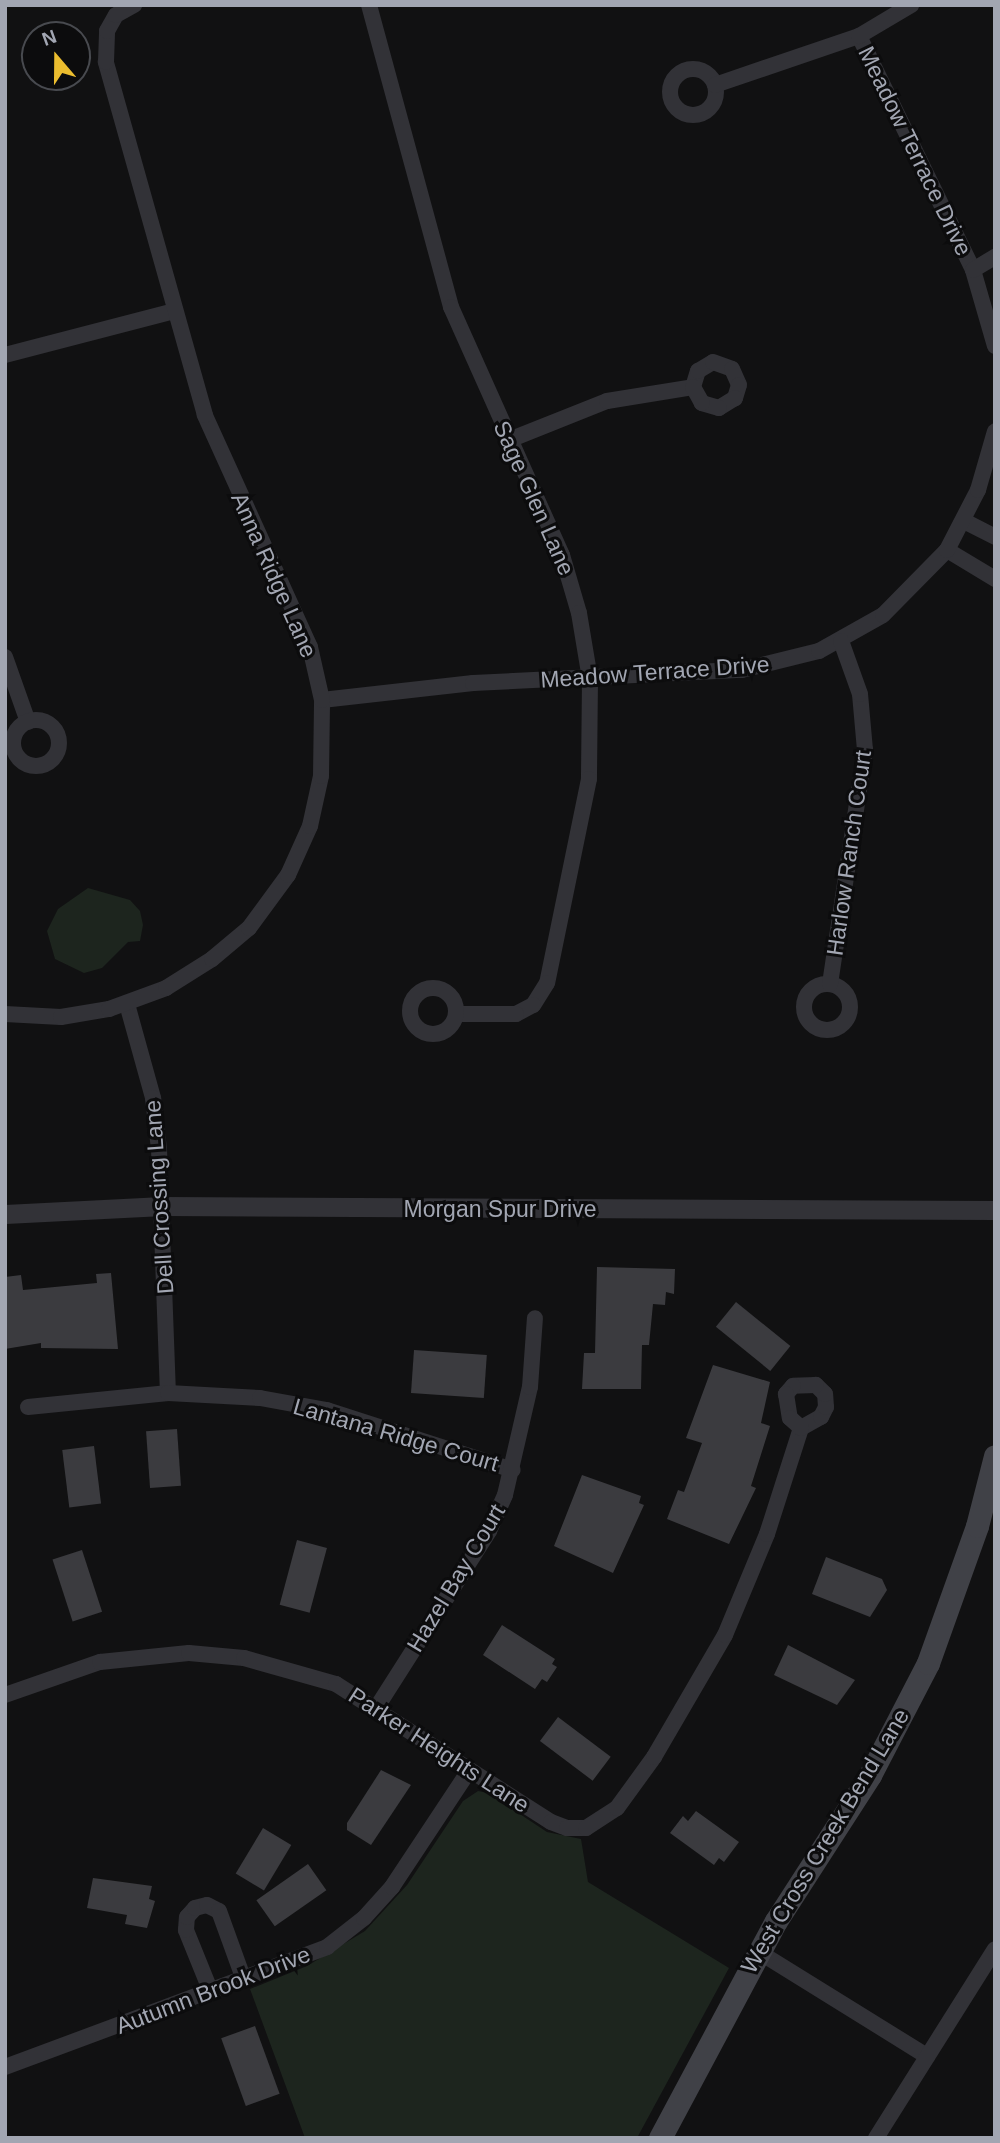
<!DOCTYPE html>
<html>
<head>
<meta charset="utf-8">
<style>
	body { margin:0 }
	#map { position:relative; width:1000px; height:2143px; overflow:hidden; background:#111112; font-family:Helvetica,sans-serif }
	div>[style] { position:absolute }
	[style*='--x'] { left:calc(var(--x)*1px); top:calc(var(--y)*1px); width:calc(var(--w)*1px); rotate:calc(var(--a)*1deg) }
	.green>* { inset:0; background:#1d251e }
	.building>* { inset:0; background:#3b3b3f; transform-origin:0 0 }
	.minor>* { height:16px; margin:-8px; padding:0 8px; transform-origin:8px; border-radius:8px; background:#323237 }
	.minor>.ring { margin:-8px; padding:0; box-sizing:content-box; background:none; border:16px solid #323237; border-radius:50% }
	.tertiary>* { height:19px; margin:-9.5px; padding:0 9.5px; transform-origin:9.5px; border-radius:9.5px; background:#323237 }
	.secondary>* { height:23px; margin:-11.5px; padding:0 11.5px; transform-origin:11.5px; border-radius:11.5px; background:#404147 }
	span { translate:-50% -50%; white-space:nowrap; text-align:center; line-height:1.15; -webkit-text-stroke:6px #0c0c0d; paint-order:stroke }
	.street-label { font-size:23px; color:#a2a6b2 }
	.frame { position:absolute; inset:0; border:7px solid #a2a6b2; pointer-events:none }
	.north { position:absolute; left:21px; top:21px; width:70px; height:70px; box-sizing:border-box; background:#0c0c0d; border:2px solid #484a4f; border-radius:50%; rotate:340deg; font-size:19px; font-weight:700; line-height:28px; text-align:center; color:#a2a6b2 }
	.north::after { content:''; display:block; margin:auto; width:24px; height:32px; background:#ebbd2f; clip-path:polygon(50% 0,100% 100%,50% 72%,0 100%) }
</style>
</head>
<body>
<div id="map">
	<div class="green">
		<i style="clip-path:polygon(88px 888px,130px 900px,140px 911px,143px 925px,140px 941px,128px 942px,102px 968px,84px 973px,55px 959px,47px 931px,58px 909px)"></i>
		<i style="clip-path:polygon(478px 1791px,488px 1793px,547px 1832px,581px 1839px,588px 1882px,729px 1968px,637px 2138px,305px 2138px,250px 1989px,307px 1966px,365px 1931px,407px 1885px,463px 1801px)"></i>
	</div>
	<div class="building">
		<i style="clip-path:polygon(597px 1267px,675px 1269px,674px 1294px,666px 1292px,665px 1305px,653px 1304px,649px 1345px,642px 1345px,641px 1389px,582px 1389px,584px 1353px,595px 1353px)"></i>
		<i style="clip-path:polygon(111px 1273px,118px 1349px,41px 1348px,41px 1343px,5px 1349px,5px 1277px,21px 1275px,23px 1290px,97px 1283px,96px 1274px)"></i>
		<i style="left:736px;top:1302px;width:70px;height:32px;rotate:39deg"></i>
		<i style="left:414px;top:1350px;width:73px;height:43px;rotate:4deg"></i>
		<i style="clip-path:polygon(713px 1365px,770px 1382px,761px 1423px,770px 1426px,751px 1486px,756px 1488px,729px 1544px,667px 1519px,678px 1490px,684px 1492px,702px 1443px,686px 1438px)"></i>
		<i style="left:177px;top:1429px;width:57px;height:31px;rotate:86deg"></i>
		<i style="left:94px;top:1446px;width:58px;height:32px;rotate:83deg"></i>
		<i style="clip-path:polygon(582px 1475px,641px 1496px,639px 1503px,644px 1505px,613px 1573px,554px 1546px)"></i>
		<i style="left:297px;top:1540px;width:31px;height:67px;rotate:15deg"></i>
		<i style="left:82px;top:1550px;width:65px;height:31px;rotate:72deg"></i>
		<i style="clip-path:polygon(826px 1557px,882px 1579px,887px 1590px,870px 1617px,812px 1594px)"></i>
		<i style="clip-path:polygon(502px 1625px,555px 1659px,552px 1664px,557px 1667px,547px 1682px,542px 1679px,535px 1689px,483px 1655px)"></i>
		<i style="clip-path:polygon(788px 1645px,855px 1680px,837px 1705px,774px 1675px)"></i>
		<i style="left:558px;top:1717px;width:66px;height:30px;rotate:37deg"></i>
		<i style="clip-path:polygon(381px 1770px,411px 1785px,371px 1845px,347px 1830px,347px 1823px)"></i>
		<i style="clip-path:polygon(696px 1811px,739px 1842px,724px 1862px,719px 1858px,714px 1865px,670px 1833px,683px 1816px,688px 1821px)"></i>
		<i style="left:263px;top:1828px;width:33px;height:53px;rotate:31deg"></i>
		<i style="left:308px;top:1864px;width:32px;height:63px;rotate:55deg"></i>
		<i style="clip-path:polygon(93px 1878px,152px 1886px,149px 1899px,155px 1901px,147px 1928px,125px 1924px,127px 1915px,87px 1908px)"></i>
		<i style="left:255px;top:2026px;width:72px;height:36px;rotate:70deg"></i>
	</div>
	<div class="minor">
		<i style="--x:369;--y:5;--w:313;--a:74.8"></i>
		<i style="--x:451;--y:307;--w:272;--a:65.9"></i>
		<i style="--x:562;--y:555;--w:60;--a:73.7"></i>
		<i style="--x:579;--y:613;--w:67;--a:80.5"></i>
		<i style="--x:590;--y:679;--w:100;--a:90.6"></i>
		<i style="--x:589;--y:779;--w:208;--a:101.6"></i>
		<i style="--x:547;--y:983;--w:26;--a:122"></i>
		<i style="--x:533;--y:1005;--w:19;--a:152"></i>
		<i style="--x:516;--y:1014;--w:60;--a:180"></i>
		<i style="--x:859;--y:36;--w:260;--a:64"></i>
		<i style="--x:973;--y:270;--w:79;--a:73.9"></i>
		<i class="ring" style="left:670px;top:69px;width:30px;height:30px"></i>
		<i style="--x:715;--y:85;--w:152;--a:-18.8"></i>
		<i style="--x:859;--y:36;--w:61;--a:-30.8"></i>
		<i style="--x:973;--y:270;--w:26;--a:-31"></i>
		<i style="--x:5;--y:355;--w:175;--a:-14.6"></i>
		<i style="--x:509;--y:440;--w:105;--a:-21.7"></i>
		<i style="--x:607;--y:401;--w:87;--a:-9.2"></i>
		<i style="--x:693;--y:387;--w:17;--a:-73"></i>
		<i style="--x:698;--y:371;--w:17;--a:-31"></i>
		<i style="--x:713;--y:362;--w:20;--a:20"></i>
		<i style="--x:732;--y:369;--w:17;--a:66"></i>
		<i style="--x:739;--y:385;--w:14;--a:107"></i>
		<i style="--x:735;--y:398;--w:19;--a:148"></i>
		<i style="--x:719;--y:408;--w:18;--a:-164"></i>
		<i style="--x:702;--y:403;--w:18;--a:-119"></i>
		<i style="--x:964;--y:521;--w:35;--a:27"></i>
		<i style="--x:947;--y:550;--w:56;--a:31.1"></i>
		<i style="--x:5;--y:657;--w:69;--a:70.5"></i>
		<i style="--x:322;--y:700;--w:152;--a:-6.4"></i>
		<i style="--x:473;--y:683;--w:269;--a:-2.8"></i>
		<i style="--x:742;--y:670;--w:79;--a:-13.9"></i>
		<i style="--x:819;--y:651;--w:73;--a:-29.4"></i>
		<i style="--x:883;--y:615;--w:91;--a:-45.4"></i>
		<i style="--x:947;--y:550;--w:68;--a:-62.7"></i>
		<i style="--x:978;--y:490;--w:61;--a:-73.9"></i>
		<i class="ring" style="left:13px;top:720px;width:30px;height:30px"></i>
		<i class="ring" style="left:804px;top:984px;width:30px;height:30px"></i>
		<i style="--x:830;--y:984;--w:237;--a:-81.5"></i>
		<i style="--x:865;--y:750;--w:56;--a:-95.1"></i>
		<i style="--x:860;--y:694;--w:56;--a:-109.7"></i>
		<i class="ring" style="left:410px;top:988px;width:30px;height:30px"></i>
		<i style="--x:127;--y:1004;--w:98;--a:74.5"></i>
		<i style="--x:153;--y:1098;--w:51;--a:83.3"></i>
		<i style="--x:159;--y:1149;--w:244;--a:87.9"></i>
		<i style="--x:5;--y:1014;--w:56;--a:3.1"></i>
		<i style="--x:61;--y:1017;--w:49;--a:-9.5"></i>
		<i style="--x:109;--y:1009;--w:61;--a:-20.2"></i>
		<i style="--x:166;--y:988;--w:54;--a:-32.2"></i>
		<i style="--x:212;--y:959;--w:48;--a:-40"></i>
		<i style="--x:249;--y:928;--w:66;--a:-53.7"></i>
		<i style="--x:288;--y:875;--w:54;--a:-65.8"></i>
		<i style="--x:310;--y:826;--w:51;--a:-77.6"></i>
		<i style="--x:321;--y:776;--w:76;--a:-89.2"></i>
		<i style="--x:322;--y:700;--w:54;--a:-102.8"></i>
		<i style="--x:310;--y:647;--w:255;--a:-114.4"></i>
		<i style="--x:205;--y:415;--w:367;--a:-105.7"></i>
		<i style="--x:106;--y:62;--w:31;--a:-88"></i>
		<i style="--x:107;--y:31;--w:18;--a:-61"></i>
		<i style="--x:116;--y:15;--w:21;--a:-29"></i>
		<i style="--x:28;--y:1407;--w:141;--a:-5.7"></i>
		<i style="--x:168;--y:1393;--w:92;--a:3.1"></i>
		<i style="--x:260;--y:1398;--w:68;--a:10.2"></i>
		<i style="--x:327;--y:1410;--w:195;--a:17.9"></i>
		<i style="--x:5;--y:1695;--w:101;--a:-19.2"></i>
		<i style="--x:100;--y:1662;--w:89;--a:-5.8"></i>
		<i style="--x:189;--y:1653;--w:55;--a:5.2"></i>
		<i style="--x:244;--y:1658;--w:96;--a:15.8"></i>
		<i style="--x:336;--y:1684;--w:255;--a:32.7"></i>
		<i style="--x:551;--y:1822;--w:17;--a:21"></i>
		<i style="--x:567;--y:1828;--w:19;--a:0"></i>
		<i style="--x:586;--y:1828;--w:37;--a:-33"></i>
		<i style="--x:617;--y:1808;--w:63;--a:-54"></i>
		<i style="--x:654;--y:1757;--w:141;--a:-59.8"></i>
		<i style="--x:725;--y:1635;--w:109;--a:-67.4"></i>
		<i style="--x:767;--y:1534;--w:111;--a:-72.2"></i>
		<i style="--x:801;--y:1428;--w:23;--a:-29"></i>
		<i style="--x:821;--y:1417;--w:11;--a:-63"></i>
		<i style="--x:826;--y:1407;--w:13;--a:-94"></i>
		<i style="--x:825;--y:1394;--w:13;--a:-135"></i>
		<i style="--x:816;--y:1385;--w:23;--a:178"></i>
		<i style="--x:793;--y:1386;--w:11;--a:131"></i>
		<i style="--x:786;--y:1394;--w:24;--a:81"></i>
		<i style="--x:790;--y:1418;--w:15;--a:42"></i>
		<i style="--x:377;--y:1707;--w:209;--a:-57.5"></i>
		<i style="--x:489;--y:1531;--w:39;--a:-66"></i>
		<i style="--x:505;--y:1495;--w:111;--a:-77"></i>
		<i style="--x:530;--y:1387;--w:69;--a:-85.9"></i>
		<i style="--x:759;--y:1952;--w:198;--a:31.8"></i>
		<i style="--x:211;--y:1992;--w:67;--a:-112"></i>
		<i style="--x:186;--y:1930;--w:13;--a:-86"></i>
		<i style="--x:187;--y:1917;--w:12;--a:-48"></i>
		<i style="--x:195;--y:1908;--w:12;--a:-14"></i>
		<i style="--x:207;--y:1905;--w:13;--a:27"></i>
		<i style="--x:219;--y:1911;--w:73;--a:70.1"></i>
		<i style="--x:5;--y:2067;--w:344;--a:-20.4"></i>
		<i style="--x:327;--y:1947;--w:47;--a:-38.1"></i>
		<i style="--x:364;--y:1918;--w:42;--a:-47.9"></i>
		<i style="--x:392;--y:1887;--w:138;--a:-56.5"></i>
		<i style="--x:876;--y:2138;--w:223;--a:-57.8"></i>
	</div>
	<div class="tertiary">
		<i style="--x:5;--y:1214;--w:158;--a:-2.9"></i>
		<i style="--x:163;--y:1206;--w:832;--a:0.28"></i>
	</div>
	<div class="secondary">
		<i style="--x:660;--y:2138;--w:246;--a:-61.9"></i>
		<i style="--x:776;--y:1921;--w:174;--a:-57.2"></i>
		<i style="--x:870;--y:1775;--w:126;--a:-62.6"></i>
		<i style="--x:928;--y:1663;--w:145;--a:-70.3"></i>
		<i style="--x:977;--y:1526;--w:72;--a:-75.6"></i>
	</div>
	<div class="street-label">
		<span style="left:915px;top:151px;rotate:64deg">Meadow Terrace Drive</span>
		<span style="left:534px;top:498px;rotate:66deg">Sage Glen Lane</span>
		<span style="left:274px;top:575px;rotate:66deg">Anna Ridge Lane</span>
		<span style="left:655px;top:672px;rotate:-4deg">Meadow Terrace Drive</span>
		<span style="left:849px;top:853px;rotate:-82deg">Harlow Ranch Court</span>
		<span style="left:159px;top:1197px;rotate:-94deg">Dell Crossing Lane</span>
		<span style="left:500px;top:1209px">Morgan Spur Drive</span>
		<span style="left:396px;top:1435px;rotate:16deg">Lantana Ridge Court</span>
		<span style="left:456px;top:1578px;rotate:-59deg">Hazel Bay Court</span>
		<span style="left:439px;top:1750px;rotate:33deg">Parker Heights Lane</span>
		<span style="left:825px;top:1841px;rotate:-59deg">West Cross Creek Bend Lane</span>
		<span style="left:213px;top:1990px;rotate:-21deg">Autumn Brook Drive</span>
	</div>
	<div class="frame"></div>
	<div class="north">N</div>
</div>
</body>
</html>
